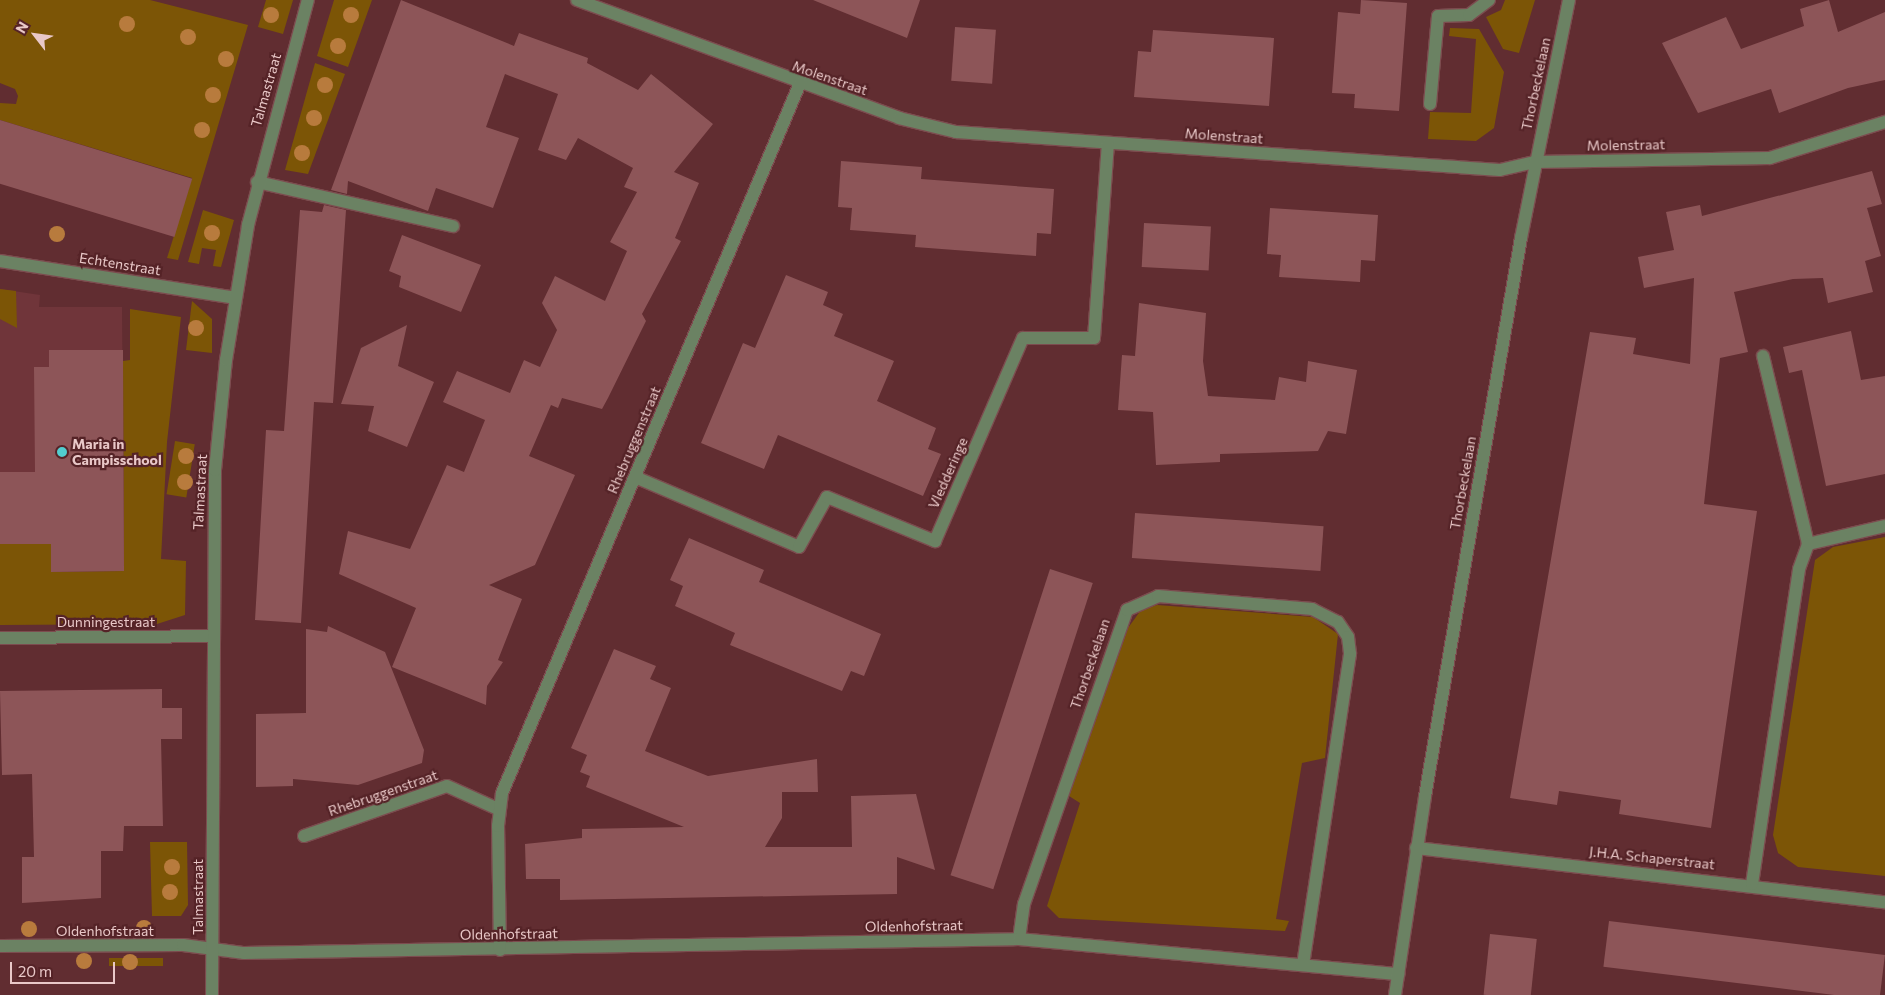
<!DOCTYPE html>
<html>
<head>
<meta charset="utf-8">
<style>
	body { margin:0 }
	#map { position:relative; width:1885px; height:995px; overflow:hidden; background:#612d31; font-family:Commissioner,sans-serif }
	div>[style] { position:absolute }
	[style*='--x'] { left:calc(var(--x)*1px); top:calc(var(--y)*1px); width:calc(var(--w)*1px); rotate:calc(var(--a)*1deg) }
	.built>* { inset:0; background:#70353a }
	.green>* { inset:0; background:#7c5506; transform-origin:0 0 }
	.building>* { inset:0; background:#8d5558; transform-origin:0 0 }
	.roads { filter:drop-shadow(1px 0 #7c4c4f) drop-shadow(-1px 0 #7c4c4f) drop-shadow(0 1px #7c4c4f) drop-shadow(0 -1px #7c4c4f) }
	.minor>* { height:12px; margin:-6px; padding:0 6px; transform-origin:6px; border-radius:6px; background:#6b8263 }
	.trees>* { width:16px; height:16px; margin:-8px; border-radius:50%; background:#b87b3d }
	.dots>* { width:14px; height:14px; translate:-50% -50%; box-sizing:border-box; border:2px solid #552327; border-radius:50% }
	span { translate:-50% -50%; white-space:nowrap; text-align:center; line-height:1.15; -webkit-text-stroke:4.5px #552327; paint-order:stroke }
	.street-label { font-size:14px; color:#e9c8c8 }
	.poi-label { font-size:14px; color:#e9c8c8; font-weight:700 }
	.left { translate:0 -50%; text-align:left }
	.north { position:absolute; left:10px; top:10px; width:50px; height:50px; -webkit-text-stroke:4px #552327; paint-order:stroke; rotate:300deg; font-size:14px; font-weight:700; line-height:20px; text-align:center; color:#e9c8c8 }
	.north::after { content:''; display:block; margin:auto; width:18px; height:22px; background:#e9c8c8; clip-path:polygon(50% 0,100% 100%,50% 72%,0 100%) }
	.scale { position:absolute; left:10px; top:962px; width:105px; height:22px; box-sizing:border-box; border:2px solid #e9c8c8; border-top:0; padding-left:6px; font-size:15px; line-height:18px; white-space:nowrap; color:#e9c8c8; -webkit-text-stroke:4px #552327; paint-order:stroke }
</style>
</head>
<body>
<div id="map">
	<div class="built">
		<i style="clip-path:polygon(0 289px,40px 295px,39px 307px,122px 307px,124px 571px,51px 572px,51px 544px,0 544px)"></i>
	</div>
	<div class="green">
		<i style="clip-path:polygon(0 0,150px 0,248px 25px,178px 260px,167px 258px,192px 178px,0 120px,0 103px,16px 104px,18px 96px,15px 89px,0 83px)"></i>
		<i style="clip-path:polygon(266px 0,293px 0,283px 34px,258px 27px)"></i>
		<i style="clip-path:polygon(334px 0,372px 0,348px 67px,317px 56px)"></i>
		<i style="clip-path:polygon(1505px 0,1535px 0,1519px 53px,1503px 49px,1486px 17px,1501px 10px)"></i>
		<i style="clip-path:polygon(1450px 28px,1479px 29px,1504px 72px,1494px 128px,1476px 141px,1428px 139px,1430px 112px,1471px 113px,1476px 39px,1449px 36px)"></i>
		<i style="clip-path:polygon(315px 63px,345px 74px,308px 174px,285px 170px)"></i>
		<i style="clip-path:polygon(203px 210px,234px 220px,221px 267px,213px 266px,216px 250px,202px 248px,199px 264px,188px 262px)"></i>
		<i style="clip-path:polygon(0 289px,16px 291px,17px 328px,0 319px)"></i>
		<i style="clip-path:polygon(192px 301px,212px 319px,212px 353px,186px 350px)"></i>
		<i style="clip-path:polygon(130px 309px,181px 317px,167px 442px,161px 559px,186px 561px,185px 615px,157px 624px,0 625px,0 544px,51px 544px,52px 572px,124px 571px,123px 361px,130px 360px)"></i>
		<i style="left:175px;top:441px;width:20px;height:54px;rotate:9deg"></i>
		<i style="clip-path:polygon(1885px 537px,1885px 876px,1798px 867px,1778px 853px,1773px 835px,1815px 560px,1833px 547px)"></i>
		<i style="clip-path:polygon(1157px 605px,1313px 617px,1338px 634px,1325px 758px,1302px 763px,1276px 919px,1289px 921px,1285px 931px,1059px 918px,1047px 906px,1080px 803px,1069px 796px,1128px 628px,1141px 610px)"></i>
		<i style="clip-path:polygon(150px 842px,187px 842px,188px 905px,181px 916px,152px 916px)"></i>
		<i style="left:109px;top:958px;width:54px;height:8px"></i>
	</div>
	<div class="building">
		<i style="clip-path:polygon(401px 0,514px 46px,519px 33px,588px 58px,587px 63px,638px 90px,651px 74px,713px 124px,674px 172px,699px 183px,675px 238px,681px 241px,642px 314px,646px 321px,608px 398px,602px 409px,562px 398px,558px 408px,551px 405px,529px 456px,575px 475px,535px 565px,489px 585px,522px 599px,498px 660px,503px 662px,487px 686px,486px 705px,392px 667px,416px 608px,339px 574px,348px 531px,410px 549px,447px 465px,464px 472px,485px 420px,443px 402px,457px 371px,510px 393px,524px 360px,540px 367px,557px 330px,542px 303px,555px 276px,605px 301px,627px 251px,610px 242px,637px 192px,624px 187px,633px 168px,578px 138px,566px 160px,538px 150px,558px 94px,505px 74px,486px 127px,519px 138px,493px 208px,436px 188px,428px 211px,348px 181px,347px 194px,331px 190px)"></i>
		<i style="clip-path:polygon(813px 0,920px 0,907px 38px)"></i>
		<i style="clip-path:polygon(1361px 0,1407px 3px,1399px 111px,1354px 108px,1355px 94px,1332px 93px,1338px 12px,1360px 14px)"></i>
		<i style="clip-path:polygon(1829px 0,1838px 32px,1885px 12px,1885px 80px,1848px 88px,1779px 113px,1771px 89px,1698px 113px,1662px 43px,1726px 17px,1741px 49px,1804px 26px,1800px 9px)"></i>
		<i style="left:955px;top:27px;width:41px;height:54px;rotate:4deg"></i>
		<i style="clip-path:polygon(1153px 30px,1274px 38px,1269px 106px,1134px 97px,1138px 51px,1151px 52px)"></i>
		<i style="left:0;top:120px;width:201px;height:61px;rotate:17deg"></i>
		<i style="clip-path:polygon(841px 161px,922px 167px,921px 179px,1054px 189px,1051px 234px,1037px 233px,1036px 256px,915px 247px,916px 235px,850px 230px,852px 208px,838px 207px)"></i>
		<i style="clip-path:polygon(1872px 171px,1882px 204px,1867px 208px,1881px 256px,1865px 261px,1873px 292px,1828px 303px,1823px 278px,1793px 279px,1734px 292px,1748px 352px,1720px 358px,1704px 504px,1757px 511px,1711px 828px,1619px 814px,1621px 800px,1559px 791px,1557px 805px,1510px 798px,1590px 332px,1636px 338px,1633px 354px,1690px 364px,1694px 278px,1644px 288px,1638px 257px,1674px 250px,1666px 212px,1700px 205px,1702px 216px)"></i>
		<i style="clip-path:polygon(324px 205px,346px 210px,333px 403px,314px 402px,301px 623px,255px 620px,266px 430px,284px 431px,300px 210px,322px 212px)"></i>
		<i style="clip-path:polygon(1270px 208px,1378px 215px,1375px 261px,1361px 260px,1360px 282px,1279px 277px,1281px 255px,1267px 254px)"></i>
		<i style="left:1144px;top:223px;width:67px;height:44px;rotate:3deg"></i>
		<i style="clip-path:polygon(402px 235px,481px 265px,461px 312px,399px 287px,401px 276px,389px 271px)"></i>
		<i style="clip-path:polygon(786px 275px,828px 292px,823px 305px,843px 314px,834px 336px,894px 361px,877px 401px,936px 428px,928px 449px,941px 454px,923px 496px,778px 435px,764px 469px,701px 443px,743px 343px,755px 348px)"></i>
		<i style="clip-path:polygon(1139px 303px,1206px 313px,1203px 361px,1208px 396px,1275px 400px,1279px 377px,1306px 382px,1308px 361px,1357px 370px,1346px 434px,1328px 431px,1318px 451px,1220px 454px,1220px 462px,1156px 465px,1153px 412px,1118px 410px,1122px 355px,1135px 356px)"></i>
		<i style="clip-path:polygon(407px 325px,398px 366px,434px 382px,407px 447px,368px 431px,374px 406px,341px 404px,361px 348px)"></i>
		<i style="clip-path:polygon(1851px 331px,1861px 380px,1885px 376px,1885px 474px,1826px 486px,1802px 370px,1789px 373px,1783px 347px)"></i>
		<i style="clip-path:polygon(49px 350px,123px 350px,124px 571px,51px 572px,51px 544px,0 544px,0 472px,35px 472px,34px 367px,49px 367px)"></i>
		<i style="left:1135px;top:513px;width:189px;height:45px;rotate:4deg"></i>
		<i style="clip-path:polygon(689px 538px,764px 570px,759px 582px,881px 634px,864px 676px,851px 671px,842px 691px,730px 645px,735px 633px,675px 606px,683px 586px,670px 580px)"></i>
		<i style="left:1050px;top:569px;width:45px;height:322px;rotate:18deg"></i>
		<i style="clip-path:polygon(328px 626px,385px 652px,424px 750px,422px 763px,358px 785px,293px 779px,293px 786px,256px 787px,256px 714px,306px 713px,306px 629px,327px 632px)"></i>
		<i style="clip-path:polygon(614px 649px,656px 666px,650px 679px,671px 688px,645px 751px,708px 776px,817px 759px,818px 792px,782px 792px,782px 818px,765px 847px,852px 847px,851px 796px,916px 794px,935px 870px,897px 857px,897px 894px,560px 900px,560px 879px,526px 879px,525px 844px,582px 838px,582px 829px,684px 827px,586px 787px,590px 776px,580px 772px,587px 755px,571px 748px)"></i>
		<i style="clip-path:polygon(162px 689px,162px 708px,182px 708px,182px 739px,161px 739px,163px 826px,124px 826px,123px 851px,101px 851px,101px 898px,22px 903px,22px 857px,34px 857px,32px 774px,2px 775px,0 691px)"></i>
		<i style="left:1609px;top:921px;width:278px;height:46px;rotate:7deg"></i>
		<i style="left:1490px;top:934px;width:47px;height:61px;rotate:6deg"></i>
	</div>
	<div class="roads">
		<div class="minor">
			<i style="--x:577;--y:0;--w:343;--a:20.1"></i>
			<i style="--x:899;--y:118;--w:59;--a:13.8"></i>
			<i style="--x:956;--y:132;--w:545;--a:4"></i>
			<i style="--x:1500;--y:170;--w:36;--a:-13"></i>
			<i style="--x:1535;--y:162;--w:235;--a:-1"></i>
			<i style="--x:1770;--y:158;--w:121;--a:-17.4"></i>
			<i style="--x:1430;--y:104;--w:88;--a:-84.8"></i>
			<i style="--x:1438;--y:16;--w:31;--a:-2"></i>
			<i style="--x:1469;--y:15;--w:25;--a:-37"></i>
			<i style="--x:257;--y:182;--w:201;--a:12.7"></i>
			<i style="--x:0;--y:261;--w:238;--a:8.9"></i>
			<i style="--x:1763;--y:356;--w:193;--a:76.5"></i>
			<i style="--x:635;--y:477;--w:178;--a:23.1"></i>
			<i style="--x:799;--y:547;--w:57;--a:-60.8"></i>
			<i style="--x:827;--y:497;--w:117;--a:22.2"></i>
			<i style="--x:935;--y:541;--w:221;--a:-66.6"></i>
			<i style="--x:1023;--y:338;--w:71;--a:0"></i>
			<i style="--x:1094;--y:338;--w:195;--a:-85.9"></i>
			<i style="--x:0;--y:638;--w:212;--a:-0.5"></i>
			<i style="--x:304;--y:836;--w:151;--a:-19.3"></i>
			<i style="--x:447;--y:786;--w:56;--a:24.3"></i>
			<i style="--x:1416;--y:848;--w:472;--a:6.6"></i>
			<i style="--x:1752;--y:884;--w:318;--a:-81.5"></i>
			<i style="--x:1799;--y:569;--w:27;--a:-70"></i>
			<i style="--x:1808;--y:544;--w:79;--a:-13.2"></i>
			<i style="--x:1019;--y:939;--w:35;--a:-82"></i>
			<i style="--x:1024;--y:904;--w:312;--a:-70.7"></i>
			<i style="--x:1127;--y:610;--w:34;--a:-24"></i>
			<i style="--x:1158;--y:596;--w:155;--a:4.8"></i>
			<i style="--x:1312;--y:609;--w:29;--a:27"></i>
			<i style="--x:1338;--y:622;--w:18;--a:56"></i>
			<i style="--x:1348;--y:637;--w:17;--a:83"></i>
			<i style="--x:1350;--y:654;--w:313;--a:98.6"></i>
			<i style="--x:0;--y:946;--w:183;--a:-0.3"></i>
			<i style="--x:183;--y:945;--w:62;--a:7.5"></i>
			<i style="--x:244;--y:953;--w:775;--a:-1.03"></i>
			<i style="--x:1019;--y:939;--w:381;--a:5.3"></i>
			<i style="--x:500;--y:950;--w:124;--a:-90.9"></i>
			<i style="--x:498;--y:826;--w:33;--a:-83"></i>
			<i style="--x:502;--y:793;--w:770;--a:-67.23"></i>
			<i style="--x:212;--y:995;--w:525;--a:-89.67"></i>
			<i style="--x:215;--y:470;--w:111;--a:-84.3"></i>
			<i style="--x:226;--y:360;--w:137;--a:-80.7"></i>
			<i style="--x:248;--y:225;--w:233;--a:-75.1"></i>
			<i style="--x:1395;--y:995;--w:201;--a:-81.4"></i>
			<i style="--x:1425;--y:796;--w:566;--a:-80.24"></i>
			<i style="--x:1521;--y:238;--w:243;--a:-78.6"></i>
		</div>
	</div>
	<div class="trees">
		<i style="left:271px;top:15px"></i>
		<i style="left:351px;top:15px"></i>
		<i style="left:127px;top:24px"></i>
		<i style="left:188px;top:37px"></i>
		<i style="left:338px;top:46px"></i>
		<i style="left:226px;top:59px"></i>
		<i style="left:325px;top:85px"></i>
		<i style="left:213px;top:95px"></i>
		<i style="left:314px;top:118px"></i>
		<i style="left:202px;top:130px"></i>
		<i style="left:302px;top:153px"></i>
		<i style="left:212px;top:233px"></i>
		<i style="left:57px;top:234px"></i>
		<i style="left:196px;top:328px"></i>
		<i style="left:186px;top:456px"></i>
		<i style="left:185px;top:482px"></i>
		<i style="left:172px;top:867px"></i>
		<i style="left:170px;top:892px"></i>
		<i style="left:144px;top:928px"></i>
		<i style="left:29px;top:929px"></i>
		<i style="left:84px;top:961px"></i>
		<i style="left:130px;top:962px"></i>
	</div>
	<div class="dots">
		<i style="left:62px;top:452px;background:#52cdcf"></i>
	</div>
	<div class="street-label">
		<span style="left:830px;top:78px;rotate:19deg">Molenstraat</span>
		<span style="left:1536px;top:84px;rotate:-78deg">Thorbeckelaan</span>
		<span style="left:266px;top:90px;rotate:-74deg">Talmastraat</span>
		<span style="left:1224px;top:136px;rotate:4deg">Molenstraat</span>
		<span style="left:1626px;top:145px;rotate:-1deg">Molenstraat</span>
		<span style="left:120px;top:264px;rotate:9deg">Echtenstraat</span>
		<span style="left:634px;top:440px;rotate:-67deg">Rhebruggenstraat</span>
		<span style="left:948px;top:473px;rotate:-66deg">Vledderinge</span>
		<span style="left:1463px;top:483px;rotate:-80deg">Thorbeckelaan</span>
		<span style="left:200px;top:492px;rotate:-87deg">Talmastraat</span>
		<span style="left:106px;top:622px">Dunningestraat</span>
		<span style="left:1090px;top:664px;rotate:-71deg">Thorbeckelaan</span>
		<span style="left:383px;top:793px;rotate:-19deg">Rhebruggenstraat</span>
		<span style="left:1652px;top:858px;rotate:6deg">J.H.A. Schaperstraat</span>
		<span style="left:198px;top:897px;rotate:-90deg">Talmastraat</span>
		<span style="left:914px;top:926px;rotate:-1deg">Oldenhofstraat</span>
		<span style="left:105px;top:931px">Oldenhofstraat</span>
		<span style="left:509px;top:934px;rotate:-1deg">Oldenhofstraat</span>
	</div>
	<div class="poi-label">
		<span class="left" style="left:72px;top:452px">Maria in<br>Campisschool</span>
	</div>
	<div class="north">N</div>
	<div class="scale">20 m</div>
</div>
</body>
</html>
